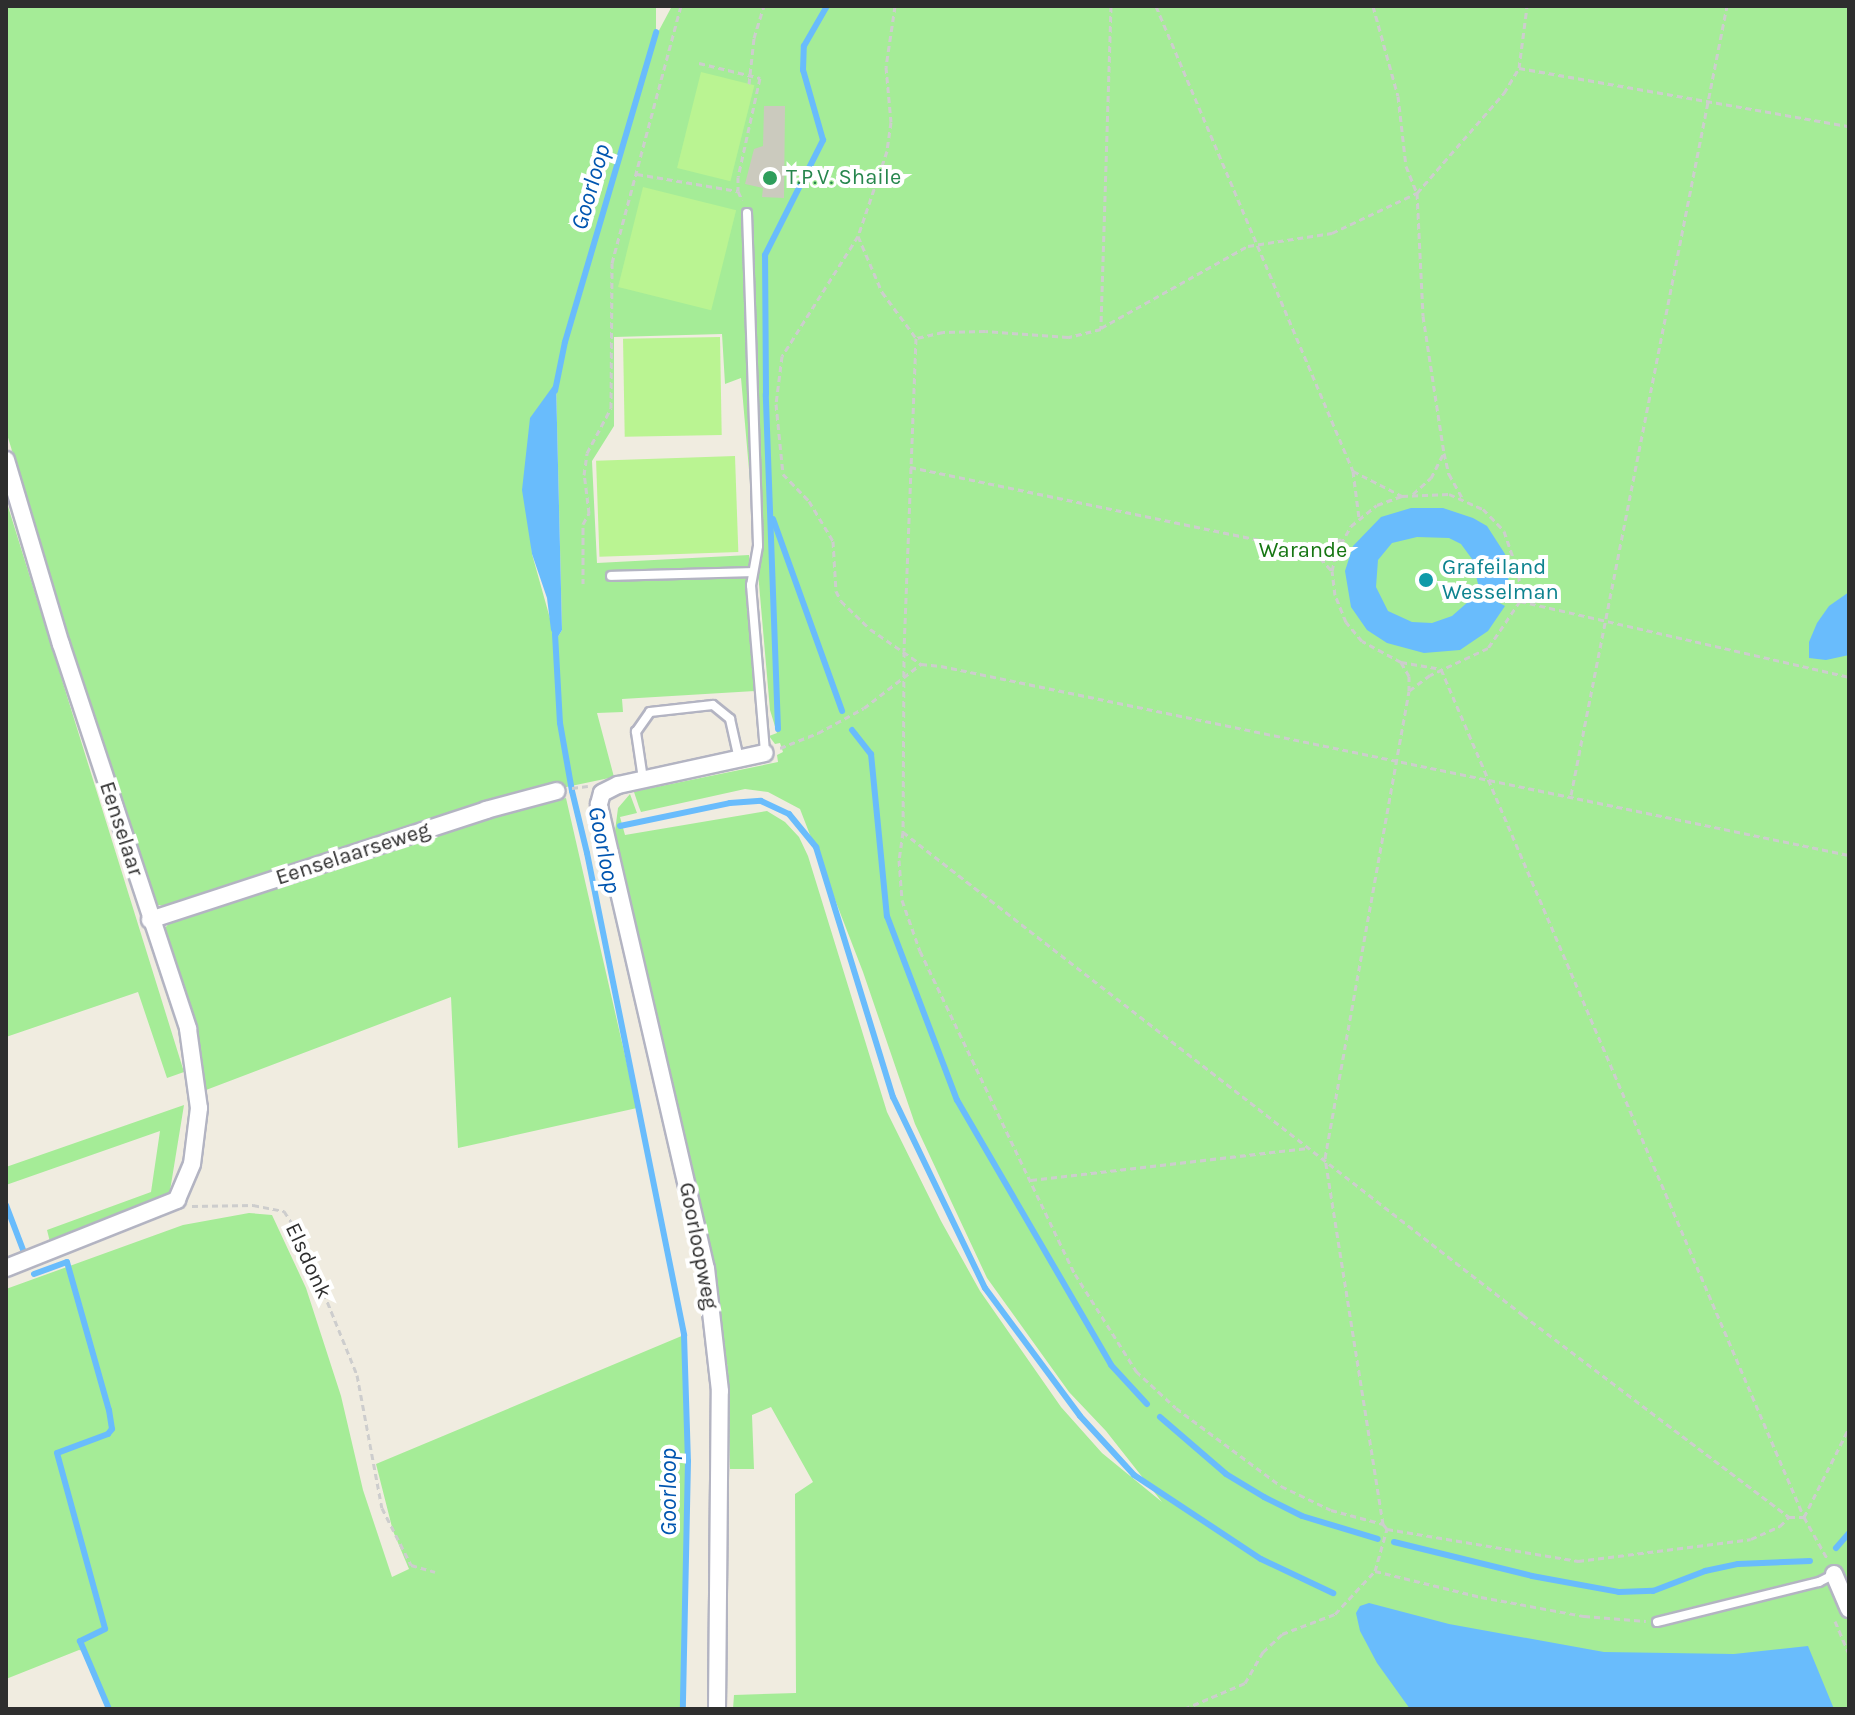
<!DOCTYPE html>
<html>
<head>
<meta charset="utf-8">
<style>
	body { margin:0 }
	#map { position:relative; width:1855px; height:1715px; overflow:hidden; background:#f0ece0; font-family:Karla,sans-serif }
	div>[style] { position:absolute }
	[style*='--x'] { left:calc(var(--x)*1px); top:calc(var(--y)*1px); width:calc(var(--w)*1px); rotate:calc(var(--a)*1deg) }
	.green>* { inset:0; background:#a5ec97 }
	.pitch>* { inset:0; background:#baf492; transform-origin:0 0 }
	.water>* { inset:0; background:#69bcfc }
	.stream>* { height:6px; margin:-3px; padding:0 3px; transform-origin:3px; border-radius:3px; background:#69bcfc }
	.building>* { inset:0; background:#cbcabe }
	.path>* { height:3px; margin-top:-1.5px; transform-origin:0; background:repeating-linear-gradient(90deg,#cdcdcd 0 6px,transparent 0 10px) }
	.roads { filter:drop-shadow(2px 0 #b3b4c2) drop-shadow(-2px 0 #b3b4c2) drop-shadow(0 2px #b3b4c2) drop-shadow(0 -2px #b3b4c2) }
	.lane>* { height:8px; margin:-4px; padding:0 4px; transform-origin:4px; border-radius:4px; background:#fff }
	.street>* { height:16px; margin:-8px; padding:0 8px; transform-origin:8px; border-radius:8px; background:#fff }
	.dots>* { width:22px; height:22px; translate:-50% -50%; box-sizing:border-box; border:4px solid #fff; border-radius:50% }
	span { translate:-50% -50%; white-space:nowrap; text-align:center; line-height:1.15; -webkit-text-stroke:8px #fff; paint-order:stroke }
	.leisure-label { font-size:22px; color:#27864d }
	.left { translate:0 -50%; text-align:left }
	.park-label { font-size:22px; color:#177613 }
	.culture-label { font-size:22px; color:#0d838f }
	.street-label { font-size:22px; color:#2e2e2e }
	.water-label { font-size:24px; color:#0055b0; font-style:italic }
	.frame { position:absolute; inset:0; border:8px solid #2e2e2e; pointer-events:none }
</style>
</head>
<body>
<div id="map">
	<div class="green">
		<i style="clip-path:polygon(evenodd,6px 6px,656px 6px,656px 36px,672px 6px,1849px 6px,1849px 1709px,733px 1709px,734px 1695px,796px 1693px,795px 1494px,813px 1482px,771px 1407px,752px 1415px,754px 1469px,730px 1469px,728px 1370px,715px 1283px,615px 831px,618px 808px,630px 794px,637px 813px,620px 817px,625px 835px,767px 811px,785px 822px,799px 837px,808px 856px,887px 1112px,941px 1221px,980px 1291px,1061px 1407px,1102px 1453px,1162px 1502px,1106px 1431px,1069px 1392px,987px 1278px,915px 1124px,863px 972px,800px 809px,768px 792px,745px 789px,641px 812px,639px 807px,634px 792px,637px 791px,778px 762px,777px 755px,783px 752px,780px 743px,775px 744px,769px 736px,777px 733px,770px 710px,741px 378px,725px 384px,722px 334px,614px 337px,614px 426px,592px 461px,597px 563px,749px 555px,755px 691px,622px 699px,623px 712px,597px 713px,614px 777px,486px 804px,173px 907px,158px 905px,149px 899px,6px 431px,6px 6px,556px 383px,562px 630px,556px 640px,532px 554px,531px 538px,556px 383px)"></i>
		<i style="clip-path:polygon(6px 500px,184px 1072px,167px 1078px,138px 992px,6px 1037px)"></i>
		<i style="clip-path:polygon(566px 798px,637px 1108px,458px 1148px,451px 997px,206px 1090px,201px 1062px,162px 941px,164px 929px,175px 917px,488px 814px)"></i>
		<i style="clip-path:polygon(184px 1105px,168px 1203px,52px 1250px,47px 1230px,151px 1192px,160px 1131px,6px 1185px,6px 1167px)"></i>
		<i style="clip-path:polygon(249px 1213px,272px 1215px,306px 1288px,341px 1396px,363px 1490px,392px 1577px,409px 1569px,393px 1531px,376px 1464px,684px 1335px,688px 1461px,683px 1709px,110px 1709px,84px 1651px,79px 1650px,6px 1679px,6px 1289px,183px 1225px)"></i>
	</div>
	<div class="pitch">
		<i style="left:701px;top:72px;width:55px;height:99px;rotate:14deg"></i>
		<i style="left:643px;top:187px;width:96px;height:103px;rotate:14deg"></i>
		<i style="left:720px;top:337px;width:98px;height:97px;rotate:89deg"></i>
		<i style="left:735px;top:456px;width:96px;height:139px;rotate:88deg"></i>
	</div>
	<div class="water">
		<i style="clip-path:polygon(556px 382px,562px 630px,556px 640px,551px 630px,547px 598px,532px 554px,522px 490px,530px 418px)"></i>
		<i style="clip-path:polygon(evenodd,1411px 508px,1443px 508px,1473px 518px,1487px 526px,1505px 554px,1510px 591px,1498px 592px,1496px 601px,1505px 606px,1488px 631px,1460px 650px,1424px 653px,1387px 643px,1367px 630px,1351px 607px,1345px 571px,1353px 546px,1381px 517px,1411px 508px,1417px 537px,1449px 538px,1461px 544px,1472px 559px,1478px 584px,1487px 590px,1485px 598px,1469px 601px,1452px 616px,1432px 623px,1412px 622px,1388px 611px,1376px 587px,1378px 560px,1392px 543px,1417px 537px)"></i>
		<i style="clip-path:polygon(1849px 592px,1849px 655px,1826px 660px,1809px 658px,1809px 642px,1817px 623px,1829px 606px)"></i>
		<i style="clip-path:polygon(1369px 1603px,1449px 1624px,1604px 1652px,1734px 1654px,1808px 1646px,1834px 1709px,1410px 1709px,1377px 1663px,1360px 1631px,1356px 1613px,1360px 1606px)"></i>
	</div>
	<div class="stream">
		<i style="--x:555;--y:391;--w:50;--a:-78.5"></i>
		<i style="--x:565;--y:342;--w:323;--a:-73.6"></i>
		<i style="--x:773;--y:519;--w:204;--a:70.2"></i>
		<i style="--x:555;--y:634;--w:89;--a:86.8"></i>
		<i style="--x:560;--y:723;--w:69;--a:80"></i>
		<i style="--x:572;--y:791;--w:64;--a:76.4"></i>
		<i style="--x:587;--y:853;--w:492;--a:78.6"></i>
		<i style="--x:684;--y:1335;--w:126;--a:88.2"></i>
		<i style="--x:688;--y:1461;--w:248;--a:91.2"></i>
		<i style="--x:778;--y:729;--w:335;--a:-92.1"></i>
		<i style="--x:766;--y:394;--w:139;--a:-90.4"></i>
		<i style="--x:765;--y:255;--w:129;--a:-63.2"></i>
		<i style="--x:823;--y:140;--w:73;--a:-105.9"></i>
		<i style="--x:803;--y:70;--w:24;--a:-88"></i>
		<i style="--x:804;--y:46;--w:46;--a:-60.1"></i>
		<i style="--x:852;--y:730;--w:31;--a:52"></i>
		<i style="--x:871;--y:754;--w:163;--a:84.4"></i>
		<i style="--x:887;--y:916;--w:197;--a:69.2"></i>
		<i style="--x:957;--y:1100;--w:306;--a:59.8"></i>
		<i style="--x:1111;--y:1365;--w:53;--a:47.3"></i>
		<i style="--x:620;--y:826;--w:112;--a:-11.8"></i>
		<i style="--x:730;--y:803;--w:31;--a:-4"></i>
		<i style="--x:761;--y:801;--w:31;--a:25"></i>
		<i style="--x:789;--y:814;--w:43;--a:50.7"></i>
		<i style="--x:816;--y:847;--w:262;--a:72.9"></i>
		<i style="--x:893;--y:1097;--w:212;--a:64.3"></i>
		<i style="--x:985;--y:1288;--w:159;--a:53.4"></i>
		<i style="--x:1080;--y:1416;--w:80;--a:47.5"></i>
		<i style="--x:1134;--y:1475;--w:152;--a:33.5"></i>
		<i style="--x:1261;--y:1559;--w:80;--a:25.3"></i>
		<i style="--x:6;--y:1205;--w:53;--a:69.2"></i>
		<i style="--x:34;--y:1274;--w:35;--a:-20"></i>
		<i style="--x:67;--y:1262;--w:154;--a:74.2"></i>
		<i style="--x:109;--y:1410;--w:19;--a:81"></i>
		<i style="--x:112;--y:1429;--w:6;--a:129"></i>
		<i style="--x:108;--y:1434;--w:54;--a:159.6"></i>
		<i style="--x:57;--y:1453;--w:182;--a:74.7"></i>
		<i style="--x:105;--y:1629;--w:28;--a:154"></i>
		<i style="--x:80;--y:1641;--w:74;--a:66.9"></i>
		<i style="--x:1160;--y:1417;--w:87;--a:40.8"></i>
		<i style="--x:1226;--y:1474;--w:44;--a:31.2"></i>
		<i style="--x:1264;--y:1497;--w:42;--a:26.6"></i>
		<i style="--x:1302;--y:1516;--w:79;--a:16.8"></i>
		<i style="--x:1394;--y:1542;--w:142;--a:13.8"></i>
		<i style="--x:1532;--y:1576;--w:88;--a:10.4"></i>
		<i style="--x:1619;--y:1592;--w:34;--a:-2"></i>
		<i style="--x:1653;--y:1591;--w:56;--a:-21"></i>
		<i style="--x:1705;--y:1571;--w:34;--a:-12"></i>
		<i style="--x:1738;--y:1564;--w:72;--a:-2.4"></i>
		<i style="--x:1836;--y:1548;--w:20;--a:-49"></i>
	</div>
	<div class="building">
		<i style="clip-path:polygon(764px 106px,785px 106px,784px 198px,762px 197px,763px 188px,745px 184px,754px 149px,763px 146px)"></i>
	</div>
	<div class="path">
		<i style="--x:895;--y:6;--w:62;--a:98.4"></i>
		<i style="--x:886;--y:67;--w:55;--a:84.8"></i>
		<i style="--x:891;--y:122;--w:29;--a:98"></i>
		<i style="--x:887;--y:151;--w:90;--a:108.8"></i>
		<i style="--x:858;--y:236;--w:142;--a:122.3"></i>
		<i style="--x:782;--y:356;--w:48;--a:97.1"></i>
		<i style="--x:776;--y:404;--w:70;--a:84.3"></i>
		<i style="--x:783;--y:474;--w:37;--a:46"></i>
		<i style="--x:809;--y:501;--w:47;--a:59"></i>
		<i style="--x:833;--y:541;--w:50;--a:86.6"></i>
		<i style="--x:836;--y:591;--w:11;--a:63"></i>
		<i style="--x:841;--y:601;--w:40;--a:44"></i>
		<i style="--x:870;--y:629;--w:62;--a:34.5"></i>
		<i style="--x:1111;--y:6;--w:323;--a:91.8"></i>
		<i style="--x:1101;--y:329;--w:34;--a:166"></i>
		<i style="--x:1068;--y:337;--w:83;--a:-175.9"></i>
		<i style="--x:985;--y:331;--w:42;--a:178.6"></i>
		<i style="--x:943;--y:332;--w:28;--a:167"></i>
		<i style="--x:916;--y:338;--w:313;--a:92.2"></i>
		<i style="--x:904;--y:651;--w:181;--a:90.3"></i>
		<i style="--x:903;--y:832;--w:28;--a:98"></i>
		<i style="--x:899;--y:860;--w:40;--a:85.7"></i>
		<i style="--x:902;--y:900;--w:54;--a:70.6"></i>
		<i style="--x:920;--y:951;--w:358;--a:64.4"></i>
		<i style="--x:1075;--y:1274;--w:115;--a:57.8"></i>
		<i style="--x:1136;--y:1371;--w:54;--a:42.8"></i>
		<i style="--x:1176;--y:1408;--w:131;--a:36.6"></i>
		<i style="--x:1281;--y:1486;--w:55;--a:25.6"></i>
		<i style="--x:1331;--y:1510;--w:54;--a:15.1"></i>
		<i style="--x:1383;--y:1524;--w:6;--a:51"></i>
		<i style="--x:1387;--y:1529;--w:194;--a:9.5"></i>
		<i style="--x:1578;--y:1561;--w:174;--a:-7.2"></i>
		<i style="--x:1751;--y:1539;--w:32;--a:-24"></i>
		<i style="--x:1780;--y:1526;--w:13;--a:-45"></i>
		<i style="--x:1789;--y:1517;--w:15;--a:0"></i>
		<i style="--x:1156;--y:6;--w:505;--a:67.04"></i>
		<i style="--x:1353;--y:471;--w:47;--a:82.7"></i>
		<i style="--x:1373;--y:6;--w:93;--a:74.5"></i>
		<i style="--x:1398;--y:96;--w:70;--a:83.5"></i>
		<i style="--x:1406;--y:166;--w:29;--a:68"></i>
		<i style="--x:1417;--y:193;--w:123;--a:87.2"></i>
		<i style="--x:1423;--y:316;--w:139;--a:81.3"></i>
		<i style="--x:1444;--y:453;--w:22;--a:77"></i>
		<i style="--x:1449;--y:474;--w:29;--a:61"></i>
		<i style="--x:699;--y:63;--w:63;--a:13.8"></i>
		<i style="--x:760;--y:78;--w:101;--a:102.5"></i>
		<i style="--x:738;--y:177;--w:14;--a:90"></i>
		<i style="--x:1519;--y:68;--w:335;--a:10"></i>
		<i style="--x:749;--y:84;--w:46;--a:-83.8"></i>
		<i style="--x:754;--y:38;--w:34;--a:-73"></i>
		<i style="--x:637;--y:174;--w:102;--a:9.6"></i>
		<i style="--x:738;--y:191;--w:10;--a:66"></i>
		<i style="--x:858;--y:236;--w:61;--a:66.8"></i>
		<i style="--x:882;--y:292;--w:57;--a:53.5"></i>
		<i style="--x:1101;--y:328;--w:168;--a:-29.2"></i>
		<i style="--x:1248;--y:246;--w:85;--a:-8.8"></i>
		<i style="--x:1332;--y:233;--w:94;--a:-25.2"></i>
		<i style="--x:1417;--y:193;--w:133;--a:-49"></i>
		<i style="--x:1504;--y:93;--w:29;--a:-59"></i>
		<i style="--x:1519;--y:68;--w:63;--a:-82.6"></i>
		<i style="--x:910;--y:467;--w:402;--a:11.8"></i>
		<i style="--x:1304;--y:549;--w:18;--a:29"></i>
		<i style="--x:1320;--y:558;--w:18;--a:47"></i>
		<i style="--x:1353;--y:471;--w:55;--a:27"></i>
		<i style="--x:1413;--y:494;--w:24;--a:-42"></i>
		<i style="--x:1431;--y:478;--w:28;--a:-63"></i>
		<i style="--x:1308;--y:549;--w:35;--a:-16"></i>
		<i style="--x:583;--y:584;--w:60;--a:-90"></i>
		<i style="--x:583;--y:524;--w:13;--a:-61"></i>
		<i style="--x:589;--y:513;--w:38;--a:-97"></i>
		<i style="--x:584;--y:475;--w:22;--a:-82"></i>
		<i style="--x:587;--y:453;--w:51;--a:-61.9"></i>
		<i style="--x:611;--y:408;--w:145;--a:-89.6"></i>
		<i style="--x:612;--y:263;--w:266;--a:-75"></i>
		<i style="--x:1520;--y:601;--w:338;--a:13"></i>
		<i style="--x:1401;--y:662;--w:41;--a:9.9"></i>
		<i style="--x:1441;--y:669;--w:922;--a:66.83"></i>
		<i style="--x:1804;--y:1517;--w:49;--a:60.8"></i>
		<i style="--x:780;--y:748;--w:41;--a:-21.5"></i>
		<i style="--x:818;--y:733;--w:52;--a:-28.5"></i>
		<i style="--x:864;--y:708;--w:72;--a:-37.7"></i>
		<i style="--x:921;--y:664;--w:20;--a:6"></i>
		<i style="--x:941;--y:666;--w:927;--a:11.76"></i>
		<i style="--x:572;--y:788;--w:16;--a:-7"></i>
		<i style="--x:1571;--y:795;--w:804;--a:-78.82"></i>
		<i style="--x:903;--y:832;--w:786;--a:37.92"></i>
		<i style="--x:1523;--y:1315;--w:334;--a:37.2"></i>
		<i style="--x:1031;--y:1180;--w:279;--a:-6.6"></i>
		<i style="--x:192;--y:1206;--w:61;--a:-0.9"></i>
		<i style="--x:253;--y:1205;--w:32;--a:11"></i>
		<i style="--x:284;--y:1211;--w:31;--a:57"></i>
		<i style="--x:301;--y:1237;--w:149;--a:67.9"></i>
		<i style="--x:357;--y:1375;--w:135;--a:79.4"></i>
		<i style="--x:382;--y:1508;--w:64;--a:63"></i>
		<i style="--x:411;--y:1565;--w:25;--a:16"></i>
		<i style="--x:1804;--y:1517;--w:100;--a:-63.2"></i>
		<i style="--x:1383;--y:1524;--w:371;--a:-99"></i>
		<i style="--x:1325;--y:1158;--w:474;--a:-79.8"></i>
		<i style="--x:1409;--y:691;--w:15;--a:-90"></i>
		<i style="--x:1409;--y:676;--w:16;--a:-120"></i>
		<i style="--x:1401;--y:662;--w:44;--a:-151.7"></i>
		<i style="--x:1362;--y:641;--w:25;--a:-130"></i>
		<i style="--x:1346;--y:622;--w:29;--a:-112"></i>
		<i style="--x:1335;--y:595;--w:24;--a:-97"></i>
		<i style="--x:1332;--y:571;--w:18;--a:-77"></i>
		<i style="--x:1336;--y:553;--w:31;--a:-61"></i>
		<i style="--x:1351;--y:526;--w:33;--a:-39"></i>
		<i style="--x:1377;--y:505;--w:27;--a:-20"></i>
		<i style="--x:1402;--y:496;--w:47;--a:-2.4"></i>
		<i style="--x:1449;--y:494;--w:37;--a:24"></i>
		<i style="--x:1483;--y:509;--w:30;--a:46"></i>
		<i style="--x:1504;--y:531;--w:46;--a:71.2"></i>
		<i style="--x:1519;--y:575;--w:26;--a:88"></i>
		<i style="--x:1520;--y:601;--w:57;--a:124.2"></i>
		<i style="--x:1488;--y:648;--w:64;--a:155"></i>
		<i style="--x:1430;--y:675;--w:26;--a:143"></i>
		<i style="--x:1375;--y:1571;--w:109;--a:13.8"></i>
		<i style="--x:1481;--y:1597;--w:105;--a:10.5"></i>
		<i style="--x:1584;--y:1616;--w:62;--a:4.6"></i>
		<i style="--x:1835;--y:1621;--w:36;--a:67"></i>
		<i style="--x:1184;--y:1709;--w:66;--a:-23.1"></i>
		<i style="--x:1245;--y:1683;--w:36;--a:-60"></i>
		<i style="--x:1263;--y:1652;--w:26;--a:-43"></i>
		<i style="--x:1282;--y:1634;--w:57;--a:-20.7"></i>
		<i style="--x:1335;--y:1614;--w:59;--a:-47.1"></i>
		<i style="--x:1375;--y:1571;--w:44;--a:-74.1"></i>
	</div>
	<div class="roads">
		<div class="lane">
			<i style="--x:747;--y:213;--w:333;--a:88.1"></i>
			<i style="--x:758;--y:546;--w:40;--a:100"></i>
			<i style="--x:751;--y:585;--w:168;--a:85.2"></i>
			<i style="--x:611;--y:576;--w:140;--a:-1.6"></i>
			<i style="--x:643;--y:779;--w:48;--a:-98.5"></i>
			<i style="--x:636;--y:732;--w:24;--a:-55"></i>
			<i style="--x:650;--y:712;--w:63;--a:-6.3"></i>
			<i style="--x:713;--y:705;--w:22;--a:39"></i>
			<i style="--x:730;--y:719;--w:41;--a:77.3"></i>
			<i style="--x:1657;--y:1622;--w:167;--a:-13.9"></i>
			<i style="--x:1819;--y:1582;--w:16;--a:-27"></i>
		</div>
		<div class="street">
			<i style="--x:6;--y:460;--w:192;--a:73.4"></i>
			<i style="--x:61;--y:644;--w:405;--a:71.7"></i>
			<i style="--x:188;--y:1029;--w:80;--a:82.1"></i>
			<i style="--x:199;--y:1108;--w:56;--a:97.1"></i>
			<i style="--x:192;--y:1164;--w:39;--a:113"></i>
			<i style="--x:177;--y:1200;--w:184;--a:158.3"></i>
			<i style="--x:150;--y:920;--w:354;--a:-18.1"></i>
			<i style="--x:486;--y:810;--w:73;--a:-15"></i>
			<i style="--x:1834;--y:1574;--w:38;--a:67"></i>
			<i style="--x:717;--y:1709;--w:318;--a:-89.5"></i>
			<i style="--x:720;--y:1391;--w:123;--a:-96.5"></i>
			<i style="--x:706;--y:1269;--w:477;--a:-103"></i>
			<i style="--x:599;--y:804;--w:11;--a:-75"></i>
			<i style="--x:602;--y:793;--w:18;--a:-27"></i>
			<i style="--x:618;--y:785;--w:150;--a:-12.3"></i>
		</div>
	</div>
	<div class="dots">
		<i style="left:770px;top:178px;background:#2e9e5b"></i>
		<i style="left:1426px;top:580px;background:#0f9aa8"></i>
	</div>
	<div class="leisure-label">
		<span class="left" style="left:786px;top:178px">T.P.V. Shaile</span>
	</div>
	<div class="park-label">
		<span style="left:1303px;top:551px">Warande</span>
	</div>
	<div class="culture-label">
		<span class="left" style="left:1442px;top:580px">Grafeiland<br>Wesselman</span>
	</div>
	<div class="street-label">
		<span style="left:121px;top:829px;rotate:72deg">Eenselaar</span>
		<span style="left:353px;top:854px;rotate:-18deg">Eenselaarseweg</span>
		<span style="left:698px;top:1246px;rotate:79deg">Goorloopweg</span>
		<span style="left:308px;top:1261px;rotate:65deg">Elsdonk</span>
	</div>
	<div class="water-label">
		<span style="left:591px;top:187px;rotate:-74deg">Goorloop</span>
		<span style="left:604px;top:850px;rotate:79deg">Goorloop</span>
		<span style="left:669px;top:1492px;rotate:-90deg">Goorloop</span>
	</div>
	<div class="frame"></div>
</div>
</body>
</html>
